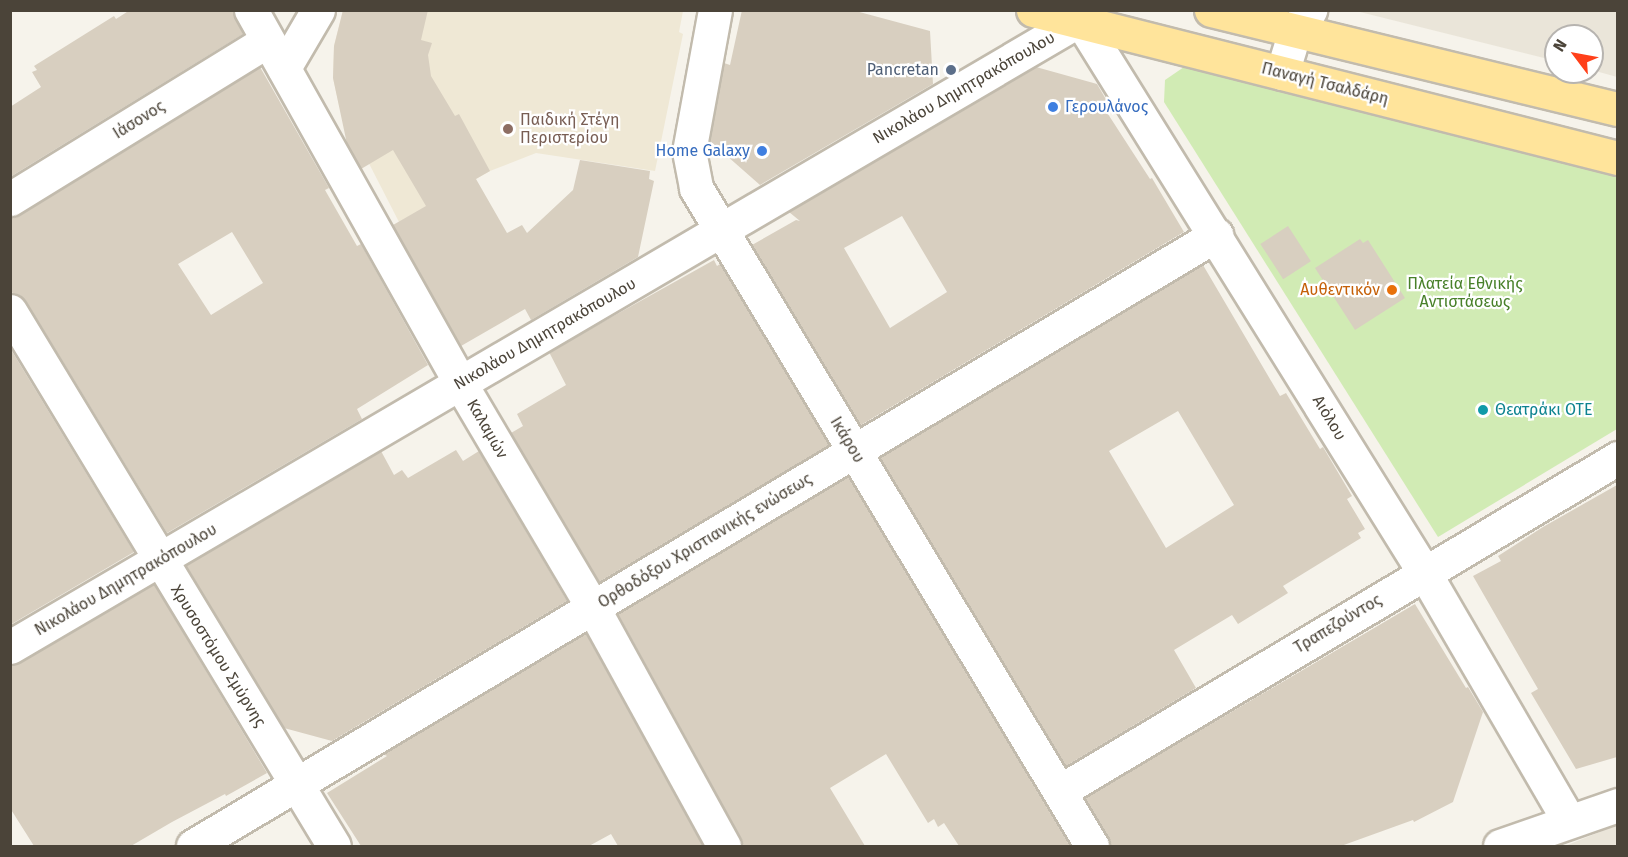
<!DOCTYPE html>
<html>
<head>
<meta charset="utf-8">
<style>
	body { margin:0 }
	#map { position:relative; width:1628px; height:857px; overflow:hidden; background:#f6f3eb; font-family:"Fira Sans",sans-serif }
	div>[style] { position:absolute }
	[style*='--x'] { left:calc(var(--x)*1px); top:calc(var(--y)*1px); width:calc(var(--w)*1px); rotate:calc(var(--a)*1deg) }
	.residential>* { inset:0; background:#eae5d9 }
	.education>* { inset:0; background:#efe8d5 }
	.green>* { inset:0; background:#d1ebb4 }
	.building>* { inset:0; background:#d8cfc0; transform-origin:0 0 }
	.roads { filter:drop-shadow(2px 0 #c2bbad) drop-shadow(-2px 0 #c2bbad) drop-shadow(0 2px #c2bbad) drop-shadow(0 -2px #c2bbad) }
	.minor>* { height:33px; margin:-16.5px; padding:0 16.5px; transform-origin:16.5px; border-radius:16.5px; background:#fff }
	.major>* { height:33px; margin:-16.5px; padding:0 16.5px; transform-origin:16.5px; border-radius:16.5px; background:#ffe49b }
	.dots>* { width:16px; height:16px; translate:-50% -50%; box-sizing:border-box; border:3px solid #fff; border-radius:50% }
	span { translate:-50% -50%; white-space:nowrap; text-align:center; line-height:1.15; -webkit-text-stroke:4.5px #fff; paint-order:stroke }
	.service-label { font-size:16px; color:#4e5e75 }
	.right { translate:-100% -50%; text-align:right }
	.street-label { font-size:16px; color:#4b4439 }
	.shop-label { font-size:16px; color:#366cbe }
	.left { translate:0 -50%; text-align:left }
	.education-label { font-size:16px; color:#785e54 }
	.park-label { font-size:16px; color:#488029 }
	.food-label { font-size:16px; color:#c56008 }
	.culture-label { font-size:16px; color:#0d838f }
	.frame { position:absolute; inset:0; border:12px solid #4b4439; pointer-events:none }
	.north { position:absolute; left:1544px; top:24px; width:60px; height:60px; box-sizing:border-box; background:#fff; border:2px solid #b7b4b0; border-radius:50%; rotate:302deg; font-size:16px; font-weight:700; line-height:24px; text-align:center; color:#4b4439 }
	.north::after { content:''; display:block; margin:auto; width:21px; height:27px; background:#ff401a; clip-path:polygon(50% 0,100% 100%,50% 72%,0 100%) }
</style>
</head>
<body>
<div id="map">
	<div class="residential">
		<i style="clip-path:polygon(1356px 11px,1617px 11px,1617px 77px,1592px 70px,1592px 36px,1556px 36px,1556px 61px)"></i>
		<i style="clip-path:polygon(1617px 825px,1617px 846px,1565px 846px)"></i>
	</div>
	<div class="education">
		<i style="clip-path:polygon(343px 11px,683px 11px,679px 32px,683px 34px,655px 171px,536px 153px,490px 171px,399px 222px,339px 105px,333px 78px,334px 46px)"></i>
	</div>
	<div class="green">
		<i style="clip-path:polygon(1184px 67px,1617px 173px,1617px 429px,1438px 537px,1164px 102px,1165px 80px)"></i>
	</div>
	<div class="building">
		<i style="clip-path:polygon(130px 10px,232px 10px,243px 34px,10px 177px,10px 107px,41px 87px,32px 72px,37px 70px,34px 66px,114px 16px,116px 19px)"></i>
		<i style="clip-path:polygon(343px 10px,428px 10px,421px 40px,432px 43px,428px 55px,431px 76px,455px 116px,459px 114px,490px 171px,476px 179px,507px 233px,522px 225px,527px 233px,573px 190px,580px 160px,650px 171px,649px 179px,654px 181px,638px 257px,531px 320px,525px 309px,461px 346px,393px 225px,426px 206px,393px 150px,361px 169px,347px 144px,333px 78px,334px 46px)"></i>
		<i style="clip-path:polygon(742px 10px,852px 10px,930px 31px,933px 84px,760px 185px,710px 141px,724px 63px,730px 65px)"></i>
		<i style="clip-path:polygon(evenodd,260px 67px,329px 188px,325px 190px,357px 246px,361px 244px,428px 365px,357px 409px,362px 419px,167px 533px,26px 301px,20px 295px,10px 292px,10px 218px,20px 215px,260px 67px,232px 232px,263px 283px,211px 315px,178px 264px,232px 232px)"></i>
		<i style="clip-path:polygon(evenodd,1036px 67px,1097px 84px,1111px 108px,1106px 111px,1150px 179px,1152px 178px,1184px 232px,861px 425px,752px 245px,796px 220px,800px 221px,789px 212px,1036px 67px,902px 216px,947px 292px,890px 328px,844px 248px,902px 216px)"></i>
		<i style="left:1288px;top:226px;width:42px;height:33px;rotate:57deg"></i>
		<i style="clip-path:polygon(1360px 239px,1363px 243px,1368px 240px,1405px 298px,1355px 330px,1315px 268px)"></i>
		<i style="clip-path:polygon(714px 260px,717px 266px,720px 264px,829px 445px,599px 582px,511px 433px,523px 426px,517px 414px,566px 385px,549px 352px)"></i>
		<i style="clip-path:polygon(evenodd,1203px 265px,1280px 396px,1286px 393px,1320px 449px,1323px 447px,1352px 496px,1347px 499px,1365px 529px,1358px 533px,1361px 538px,1283px 586px,1288px 593px,1238px 624px,1232px 615px,1174px 650px,1196px 688px,1066px 766px,880px 457px,1203px 265px,1178px 411px,1234px 505px,1166px 548px,1109px 451px,1178px 411px)"></i>
		<i style="clip-path:polygon(10px 348px,134px 552px,10px 625px)"></i>
		<i style="clip-path:polygon(456px 450px,463px 461px,479px 451px,567px 601px,332px 741px,284px 728px,186px 565px,381px 451px,394px 475px,402px 470px,408px 478px)"></i>
		<i style="clip-path:polygon(848px 477px,1070px 846px,959px 846px,944px 823px,938px 827px,934px 819px,928px 823px,886px 754px,830px 788px,865px 846px,743px 846px,740px 837px,618px 614px)"></i>
		<i style="clip-path:polygon(1617px 485px,1617px 757px,1576px 769px,1531px 693px,1538px 689px,1473px 576px,1501px 561px,1498px 556px,1543px 527px)"></i>
		<i style="clip-path:polygon(154px 584px,267px 773px,226px 796px,225px 794px,172px 822px,131px 846px,34px 846px,10px 808px,10px 666px,19px 663px)"></i>
		<i style="clip-path:polygon(1415px 604px,1466px 688px,1468px 687px,1483px 712px,1453px 802px,1414px 822px,1413px 820px,1341px 846px,1111px 846px,1108px 836px,1085px 798px)"></i>
		<i style="clip-path:polygon(586px 633px,703px 846px,618px 846px,611px 834px,589px 846px,361px 846px,327px 793px,387px 756px,383px 754px)"></i>
	</div>
	<div class="roads">
		<div class="minor">
			<i style="--x:251;--y:10;--w:428;--a:60.7"></i>
			<i style="--x:460;--y:383;--w:261;--a:59.4"></i>
			<i style="--x:593;--y:608;--w:272;--a:61.2"></i>
			<i style="--x:715;--y:10;--w:143;--a:100.4"></i>
			<i style="--x:689;--y:151;--w:38;--a:79"></i>
			<i style="--x:696;--y:188;--w:768;--a:58.96"></i>
			<i style="--x:1074;--y:10;--w:662;--a:58.09"></i>
			<i style="--x:1424;--y:572;--w:288;--a:59.8"></i>
			<i style="--x:284;--y:68;--w:67;--a:-59.6"></i>
			<i style="--x:1282;--y:73;--w:44;--a:-72.8"></i>
			<i style="--x:1295;--y:31;--w:26;--a:-54"></i>
			<i style="--x:10;--y:199;--w:302;--a:-31.6"></i>
			<i style="--x:10;--y:311;--w:625;--a:58.8"></i>
			<i style="--x:10;--y:647;--w:1239;--a:-30.39"></i>
			<i style="--x:1060;--y:791;--w:650;--a:-30.83"></i>
			<i style="--x:193;--y:846;--w:1192;--a:-30.85"></i>
			<i style="--x:1500;--y:846;--w:125;--a:-19.2"></i>
		</div>
		<div class="major">
			<i style="--x:1033;--y:10;--w:603;--a:14.2"></i>
			<i style="--x:1211;--y:10;--w:419;--a:13.7"></i>
		</div>
	</div>
	<div class="dots">
		<i style="left:951px;top:70px;background:#5c6f8a"></i>
		<i style="left:1053px;top:107px;background:#3f7fe0"></i>
		<i style="left:508px;top:129px;background:#8d6e63"></i>
		<i style="left:762px;top:151px;background:#3f7fe0"></i>
		<i style="left:1392px;top:290px;background:#e8710a"></i>
		<i style="left:1483px;top:410px;background:#0f9aa8"></i>
	</div>
	<div class="service-label">
		<span class="right" style="left:939px;top:70px">Pancretan</span>
	</div>
	<div class="street-label">
		<span style="left:1325px;top:84px;rotate:14deg">Παναγή Τσαλδάρη</span>
		<span style="left:964px;top:88px;rotate:-30deg">Νικολάου Δημητρακόπουλου</span>
		<span style="left:139px;top:120px;rotate:-32deg">Ιάσονος</span>
		<span style="left:545px;top:334px;rotate:-30deg">Νικολάου Δημητρακόπουλου</span>
		<span style="left:1329px;top:418px;rotate:59deg">Αιόλου</span>
		<span style="left:487px;top:429px;rotate:60deg">Καλαμών</span>
		<span style="left:847px;top:440px;rotate:59deg">Ικάρου</span>
		<span style="left:705px;top:541px;rotate:-31deg">Ορθοδόξου Χριστιανικής ενώσεως</span>
		<span style="left:126px;top:580px;rotate:-30deg">Νικολάου Δημητρακόπουλου</span>
		<span style="left:1338px;top:624px;rotate:-31deg">Τραπεζούντος</span>
		<span style="left:218px;top:656px;rotate:58deg">Χρυσοστόμου Σμύρνης</span>
	</div>
	<div class="shop-label">
		<span class="left" style="left:1065px;top:107px">Γερουλάνος</span>
		<span class="right" style="left:750px;top:151px">Home Galaxy</span>
	</div>
	<div class="education-label">
		<span class="left" style="left:520px;top:129px">Παιδική Στέγη<br>Περιστερίου</span>
	</div>
	<div class="park-label">
		<span style="left:1465px;top:293px">Πλατεία Εθνικής<br>Αντιστάσεως</span>
	</div>
	<div class="food-label">
		<span class="right" style="left:1380px;top:290px">Αυθεντικόν</span>
	</div>
	<div class="culture-label">
		<span class="left" style="left:1495px;top:410px">Θεατράκι ΟΤΕ</span>
	</div>
	<div class="frame"></div>
	<div class="north">N</div>
</div>
</body>
</html>
